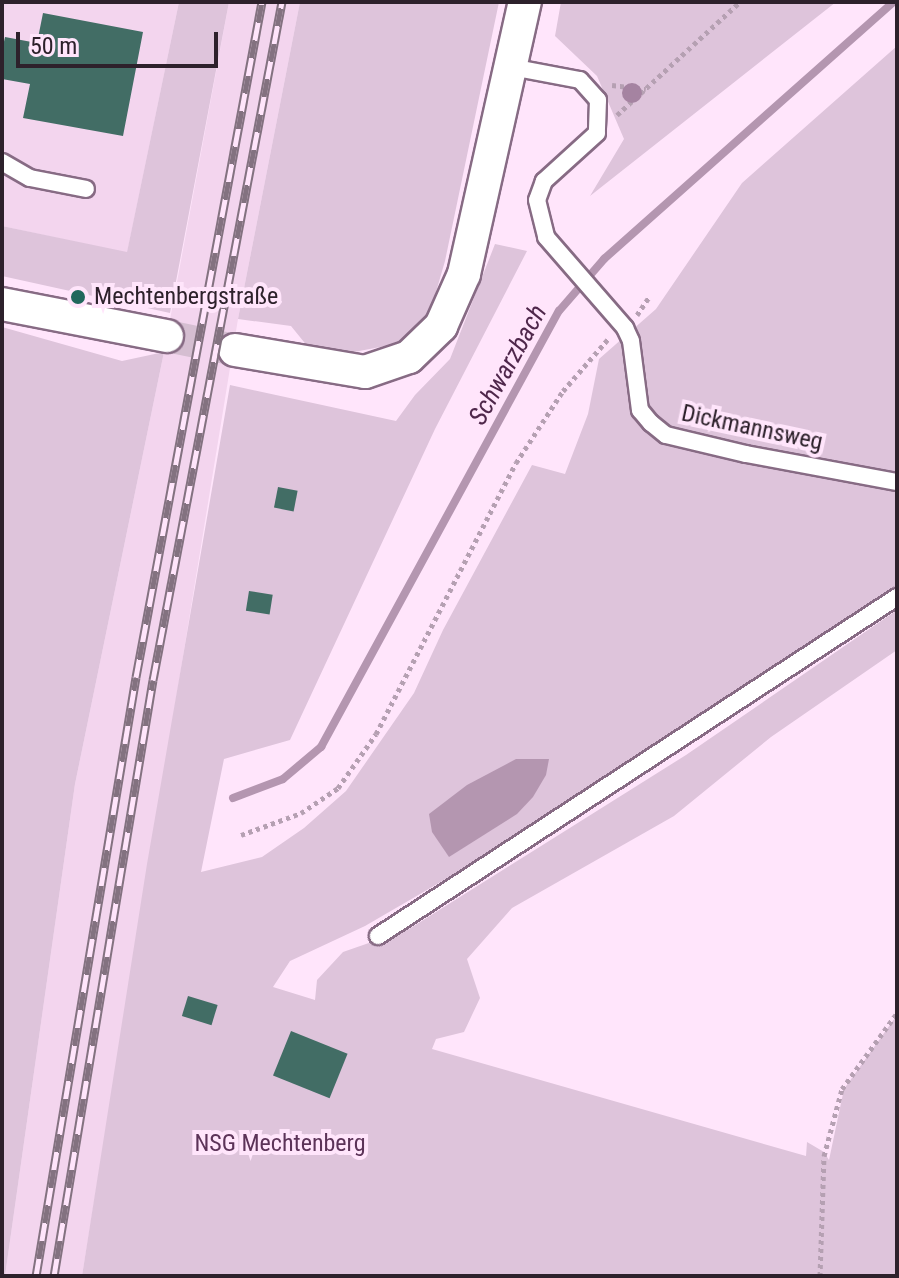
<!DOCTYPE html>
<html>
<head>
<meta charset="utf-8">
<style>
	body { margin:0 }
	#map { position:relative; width:899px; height:1278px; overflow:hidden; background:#ffe5fb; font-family:"Roboto Condensed",sans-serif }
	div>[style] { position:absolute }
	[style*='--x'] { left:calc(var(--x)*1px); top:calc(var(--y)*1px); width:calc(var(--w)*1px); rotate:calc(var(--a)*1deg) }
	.built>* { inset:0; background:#f3d5ee }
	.green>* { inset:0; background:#dec4db }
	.water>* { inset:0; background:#b496b0 }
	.stream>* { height:8px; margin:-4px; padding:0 4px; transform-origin:4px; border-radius:4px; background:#b496b0 }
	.building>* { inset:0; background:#426d65; transform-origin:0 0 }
	.minor-tunnel>* { height:32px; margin-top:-16px; transform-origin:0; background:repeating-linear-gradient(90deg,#d5bed1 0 32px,transparent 0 48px) }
	.path>* { height:5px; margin-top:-2.5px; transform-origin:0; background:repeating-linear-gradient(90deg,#b5a0b2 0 4px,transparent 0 8px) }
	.roads { filter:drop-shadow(2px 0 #876b84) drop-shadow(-2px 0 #876b84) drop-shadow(0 2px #876b84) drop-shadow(0 -2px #876b84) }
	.service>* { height:16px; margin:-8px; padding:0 8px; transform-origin:8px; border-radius:8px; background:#fff }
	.minor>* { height:32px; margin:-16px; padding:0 16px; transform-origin:16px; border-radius:16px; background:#fff }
	.rail>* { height:9px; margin-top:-4.5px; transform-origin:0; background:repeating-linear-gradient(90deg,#ffe5fb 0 18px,#837280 0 36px); box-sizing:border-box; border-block:2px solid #837280 }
	.trees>* { width:20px; height:20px; margin:-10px; border-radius:50%; background:#a583a1 }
	.dots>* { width:22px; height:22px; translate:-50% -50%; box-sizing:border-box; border:4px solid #ffe5fb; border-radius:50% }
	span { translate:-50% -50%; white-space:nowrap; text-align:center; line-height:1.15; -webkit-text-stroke:8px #ffe5fb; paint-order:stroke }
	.poi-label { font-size:24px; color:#2d212b }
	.left { translate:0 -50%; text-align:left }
	.street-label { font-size:24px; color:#2d212b }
	.park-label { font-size:24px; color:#5c3358 }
	.water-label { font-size:26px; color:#4f274b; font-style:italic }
	.frame { position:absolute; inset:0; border:4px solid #2d212b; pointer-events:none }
	.scale { position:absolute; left:16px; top:32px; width:202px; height:36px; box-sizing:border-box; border:4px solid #2d212b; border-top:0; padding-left:10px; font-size:24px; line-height:28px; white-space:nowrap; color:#2d212b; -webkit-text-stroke:6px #ffe5fb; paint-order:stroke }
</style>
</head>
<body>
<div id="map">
	<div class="built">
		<i style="clip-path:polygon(2px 2px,179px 2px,127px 253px,2px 226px)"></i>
		<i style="clip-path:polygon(229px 2px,300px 2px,238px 319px,82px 1276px,5px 1276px,75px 784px,164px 352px)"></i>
	</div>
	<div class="green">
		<i style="clip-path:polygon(179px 2px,229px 2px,170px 313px,2px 276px,2px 226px,127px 252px)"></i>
		<i style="clip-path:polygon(300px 2px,499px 2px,445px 261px,429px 316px,396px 344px,354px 352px,308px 347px,291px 326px,238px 319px)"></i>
		<i style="clip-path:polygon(561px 2px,836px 2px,590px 196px,624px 139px,597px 76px,555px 36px)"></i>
		<i style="clip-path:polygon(897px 46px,897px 587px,813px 647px,463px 869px,365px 926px,290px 961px,273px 987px,315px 1000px,317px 980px,343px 952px,409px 929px,686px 755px,897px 610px,897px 650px,771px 737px,674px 816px,512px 908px,467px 959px,480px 998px,464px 1032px,436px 1039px,432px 1049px,806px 1156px,807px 1142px,824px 1152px,829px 1160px,844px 1089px,897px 1015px,897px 1276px,82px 1276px,147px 864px,230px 385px,396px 421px,415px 395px,450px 359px,495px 244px,527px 251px,435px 429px,290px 740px,224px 759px,201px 872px,262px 857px,304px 828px,346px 791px,414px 693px,443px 630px,532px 465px,565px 474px,588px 414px,599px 359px,656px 309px,742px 183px)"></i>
		<i style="clip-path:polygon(2px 327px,122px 361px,164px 352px,75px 784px,5px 1276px,2px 1276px)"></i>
	</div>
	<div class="water">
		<i style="clip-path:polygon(516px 759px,549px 759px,546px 775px,533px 797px,517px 814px,449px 857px,432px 832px,429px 814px,467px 785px)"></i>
	</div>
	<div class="stream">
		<i style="--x:233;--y:798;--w:53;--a:-20.8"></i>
		<i style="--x:283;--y:779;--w:50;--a:-40.1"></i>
		<i style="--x:321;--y:747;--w:497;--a:-61.4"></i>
		<i style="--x:559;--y:311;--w:69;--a:-49.1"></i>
		<i style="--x:604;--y:259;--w:387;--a:-41.6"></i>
	</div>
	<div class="building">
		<i style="clip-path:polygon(43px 13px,143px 32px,123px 136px,23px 118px,30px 84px,2px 79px,2px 51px,5px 37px,37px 43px)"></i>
		<i style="left:278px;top:487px;width:20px;height:21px;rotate:11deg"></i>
		<i style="left:249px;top:591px;width:24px;height:20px;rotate:9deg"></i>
		<i style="left:188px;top:996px;width:31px;height:21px;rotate:17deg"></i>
		<i style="left:291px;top:1031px;width:61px;height:48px;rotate:22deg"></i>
	</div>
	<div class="minor-tunnel">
		<i style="--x:167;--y:336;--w:69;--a:11.6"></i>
	</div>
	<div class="path">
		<i style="--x:612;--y:85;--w:34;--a:7"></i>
		<i style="--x:617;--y:115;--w:167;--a:-42.6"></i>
		<i style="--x:637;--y:315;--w:23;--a:-56"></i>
		<i style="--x:241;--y:835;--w:64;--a:-20.1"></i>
		<i style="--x:301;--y:813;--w:45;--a:-34"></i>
		<i style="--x:338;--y:788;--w:66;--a:-54.9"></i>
		<i style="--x:376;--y:734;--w:305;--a:-62.7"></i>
		<i style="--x:516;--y:463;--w:86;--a:-56.9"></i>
		<i style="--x:563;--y:391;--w:69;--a:-49.1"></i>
		<i style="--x:820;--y:1276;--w:120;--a:-88.1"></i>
		<i style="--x:824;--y:1156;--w:69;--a:-75"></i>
		<i style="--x:842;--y:1089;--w:94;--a:-54.1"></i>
	</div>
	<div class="roads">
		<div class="service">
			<i style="--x:511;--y:67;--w:70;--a:10.7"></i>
			<i style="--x:580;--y:80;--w:27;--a:48"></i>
			<i style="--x:598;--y:100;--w:33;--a:92"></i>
			<i style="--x:597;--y:133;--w:72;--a:137.8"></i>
			<i style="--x:544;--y:181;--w:20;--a:110"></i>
			<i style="--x:537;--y:200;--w:38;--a:76"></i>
			<i style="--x:546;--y:237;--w:121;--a:49"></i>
			<i style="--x:625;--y:328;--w:14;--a:65"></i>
			<i style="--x:631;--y:341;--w:70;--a:82.6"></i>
			<i style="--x:640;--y:410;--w:17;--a:50"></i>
			<i style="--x:651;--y:423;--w:19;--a:39"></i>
			<i style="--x:666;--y:435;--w:82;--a:13.4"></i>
			<i style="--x:746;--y:454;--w:154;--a:10.5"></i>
			<i style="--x:2;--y:162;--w:32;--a:30"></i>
			<i style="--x:30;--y:178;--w:57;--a:11.1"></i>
			<i style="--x:378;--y:936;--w:620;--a:-33.15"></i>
		</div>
		<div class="minor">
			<i style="--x:2;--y:304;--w:168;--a:11"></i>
			<i style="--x:235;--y:350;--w:132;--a:9.6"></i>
			<i style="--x:365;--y:372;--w:46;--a:-18.8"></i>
			<i style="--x:409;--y:357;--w:45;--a:-44.1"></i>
			<i style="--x:441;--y:326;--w:57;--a:-66.1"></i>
			<i style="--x:464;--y:274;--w:279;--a:-77.4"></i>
		</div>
	</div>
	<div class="rail">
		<i style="--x:36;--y:1276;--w:607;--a:-80.52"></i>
		<i style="--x:136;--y:677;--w:687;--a:-79.43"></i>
		<i style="--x:54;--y:1276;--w:604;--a:-80.57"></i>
		<i style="--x:153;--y:680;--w:690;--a:-79.23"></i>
	</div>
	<div class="trees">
		<i style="left:632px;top:93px"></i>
	</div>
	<div class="dots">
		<i style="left:78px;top:297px;background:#21685d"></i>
	</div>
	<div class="poi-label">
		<span class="left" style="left:94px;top:297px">Mechtenbergstraße</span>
	</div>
	<div class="street-label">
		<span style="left:752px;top:428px;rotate:12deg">Dickmannsweg</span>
	</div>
	<div class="park-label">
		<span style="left:280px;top:1144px">NSG Mechtenberg</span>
	</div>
	<div class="water-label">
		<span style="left:508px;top:365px;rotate:-61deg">Schwarzbach</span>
	</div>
	<div class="frame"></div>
	<div class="scale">50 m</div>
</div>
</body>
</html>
